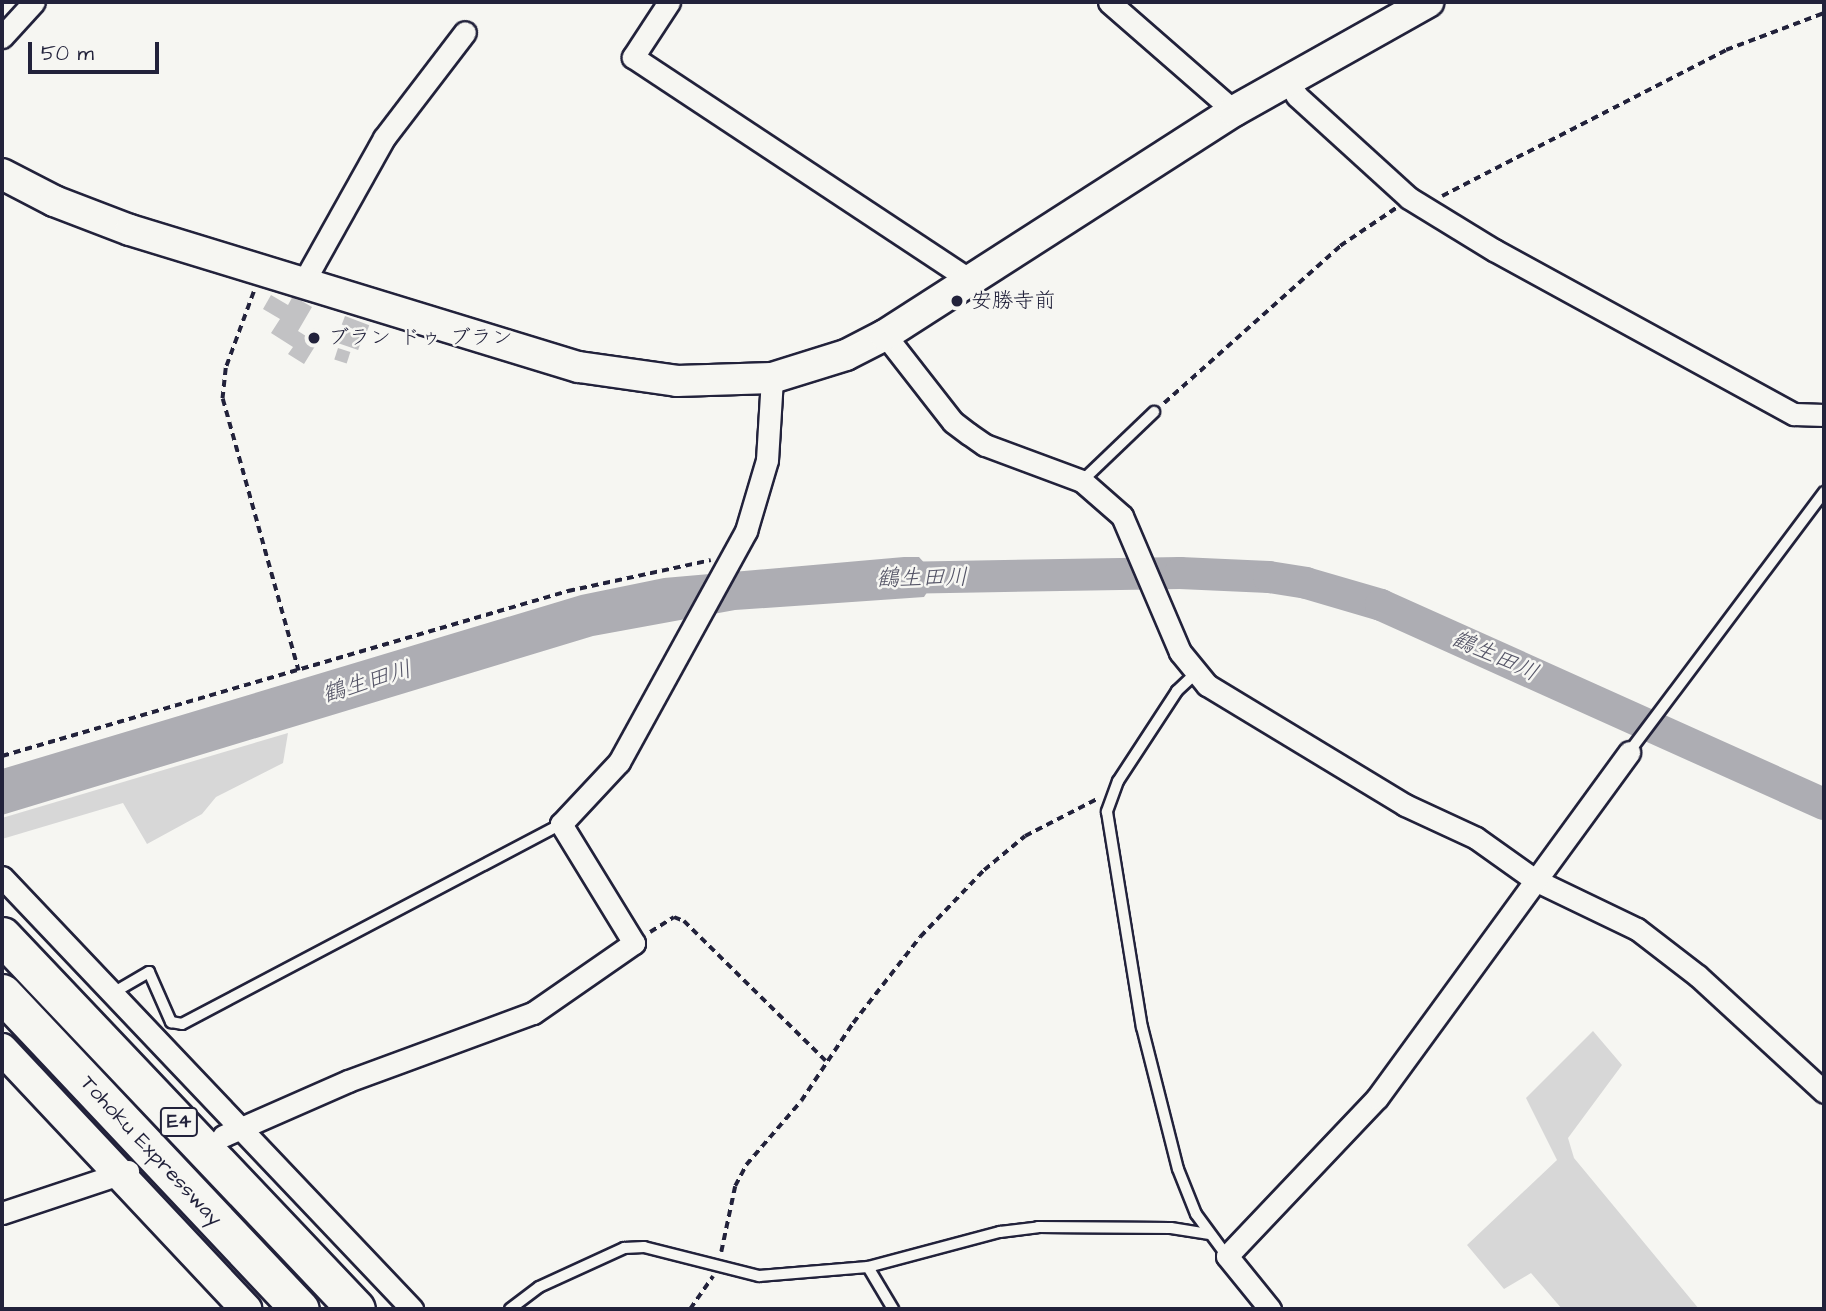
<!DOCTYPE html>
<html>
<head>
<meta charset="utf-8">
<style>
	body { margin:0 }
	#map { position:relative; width:1826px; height:1311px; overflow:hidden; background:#f6f6f2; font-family:"Architects Daughter","Klee One",sans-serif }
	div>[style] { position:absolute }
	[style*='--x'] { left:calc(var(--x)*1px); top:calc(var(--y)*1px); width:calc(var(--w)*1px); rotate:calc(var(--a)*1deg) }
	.green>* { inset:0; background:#d7d7d7 }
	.water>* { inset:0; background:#adadb3 }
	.river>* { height:32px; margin:-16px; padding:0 16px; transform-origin:16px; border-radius:16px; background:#adadb3 }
	.building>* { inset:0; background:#c2c2c4; transform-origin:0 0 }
	.path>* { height:3.5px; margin-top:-1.75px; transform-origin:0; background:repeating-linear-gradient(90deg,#22223b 0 7px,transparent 0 12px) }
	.roads { filter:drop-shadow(2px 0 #22223b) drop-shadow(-2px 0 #22223b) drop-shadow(0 2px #22223b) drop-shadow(0 -2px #22223b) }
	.lane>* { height:10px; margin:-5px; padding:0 5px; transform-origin:5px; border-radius:5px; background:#f6f6f2 }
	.street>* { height:21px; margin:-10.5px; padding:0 10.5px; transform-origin:10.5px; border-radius:10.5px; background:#f6f6f2 }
	.secondary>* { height:30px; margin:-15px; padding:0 15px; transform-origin:15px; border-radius:15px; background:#f6f6f2 }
	.highway>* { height:37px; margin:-18.5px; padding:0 18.5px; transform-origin:18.5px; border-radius:18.5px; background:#f6f6f2 }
	.dots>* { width:19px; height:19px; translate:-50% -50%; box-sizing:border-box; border:4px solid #f6f6f2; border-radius:50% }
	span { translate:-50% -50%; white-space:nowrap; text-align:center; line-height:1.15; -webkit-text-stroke:5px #f6f6f2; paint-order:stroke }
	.shield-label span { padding:2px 5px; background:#f6f6f2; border:2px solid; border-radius:5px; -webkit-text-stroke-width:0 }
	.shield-label { font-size:19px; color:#22223b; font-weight:700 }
	.poi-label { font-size:21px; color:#22223b }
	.left { translate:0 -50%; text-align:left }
	.street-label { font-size:21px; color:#22223b }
	.water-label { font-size:23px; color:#535365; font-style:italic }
	.frame { position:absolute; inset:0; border:4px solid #22223b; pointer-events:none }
	.scale { position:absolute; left:28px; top:42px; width:131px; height:32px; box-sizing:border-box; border:4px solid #22223b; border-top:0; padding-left:9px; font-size:21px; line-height:24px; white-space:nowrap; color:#22223b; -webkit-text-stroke:5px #f6f6f2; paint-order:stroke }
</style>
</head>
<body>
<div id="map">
	<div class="green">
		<i style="clip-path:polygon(288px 733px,283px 763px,216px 797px,202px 814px,147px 844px,123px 803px,2px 839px,2px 818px)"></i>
		<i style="clip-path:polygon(1593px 1031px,1622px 1065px,1568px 1138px,1574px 1158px,1699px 1309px,1562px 1309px,1531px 1273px,1504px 1289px,1467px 1245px,1557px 1160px,1526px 1098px)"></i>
	</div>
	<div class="water">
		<i style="clip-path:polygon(904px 557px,919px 557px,937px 577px,924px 597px,735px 610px,593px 636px,2px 815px,2px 769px,581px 595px,664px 578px)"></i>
	</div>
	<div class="river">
		<i style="--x:894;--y:578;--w:286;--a:-1"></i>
		<i style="--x:1180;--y:573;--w:89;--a:2.6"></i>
		<i style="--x:1269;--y:577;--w:37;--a:9"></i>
		<i style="--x:1306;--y:583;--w:78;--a:16.3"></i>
		<i style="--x:1381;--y:605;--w:486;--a:24.2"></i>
	</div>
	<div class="building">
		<i style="clip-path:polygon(271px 295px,288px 305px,293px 296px,312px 307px,298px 331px,317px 343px,304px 364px,288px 354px,293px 347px,271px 333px,280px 319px,263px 309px)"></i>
		<i style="left:345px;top:316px;width:26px;height:9px;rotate:21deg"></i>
		<i style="left:340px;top:329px;width:24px;height:14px;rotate:19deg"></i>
		<i style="left:338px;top:348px;width:13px;height:12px;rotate:18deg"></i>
	</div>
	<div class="path">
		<i style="--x:1442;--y:196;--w:319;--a:-27.2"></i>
		<i style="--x:1726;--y:50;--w:105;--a:-20.7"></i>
		<i style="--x:254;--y:292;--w:81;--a:110.2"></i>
		<i style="--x:226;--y:368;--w:31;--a:96"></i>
		<i style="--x:223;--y:399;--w:282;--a:74.4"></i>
		<i style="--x:1164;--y:403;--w:236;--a:-41.7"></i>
		<i style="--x:1340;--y:246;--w:68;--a:-34.2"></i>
		<i style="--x:2;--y:756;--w:590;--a:-16.25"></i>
		<i style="--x:568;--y:591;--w:146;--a:-12.2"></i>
		<i style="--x:650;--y:932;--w:28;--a:-32"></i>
		<i style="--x:674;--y:917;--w:11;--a:22"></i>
		<i style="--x:684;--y:921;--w:199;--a:44.6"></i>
		<i style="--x:721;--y:1252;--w:67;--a:-78"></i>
		<i style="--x:735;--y:1186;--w:24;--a:-62"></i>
		<i style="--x:746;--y:1165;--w:84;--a:-49.3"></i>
		<i style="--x:801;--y:1101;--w:94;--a:-56.3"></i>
		<i style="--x:853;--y:1023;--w:109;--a:-52.1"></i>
		<i style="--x:920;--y:937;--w:93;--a:-46.3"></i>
		<i style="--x:984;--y:870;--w:53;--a:-39.7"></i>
		<i style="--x:1025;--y:836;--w:83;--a:-27.2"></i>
		<i style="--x:690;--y:1309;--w:40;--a:-55.1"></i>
	</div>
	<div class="roads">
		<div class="lane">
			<i style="--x:1082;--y:481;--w:100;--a:-43.8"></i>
			<i style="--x:1195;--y:674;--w:25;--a:137"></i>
			<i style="--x:1177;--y:691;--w:108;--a:123.2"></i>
			<i style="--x:1118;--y:781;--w:33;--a:110"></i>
			<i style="--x:1107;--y:812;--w:218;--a:80.8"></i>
			<i style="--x:1142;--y:1027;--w:146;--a:75.8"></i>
			<i style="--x:1178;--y:1169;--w:48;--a:68.2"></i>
			<i style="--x:1196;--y:1214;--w:52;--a:53.6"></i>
			<i style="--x:1629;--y:752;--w:325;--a:-53.1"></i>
			<i style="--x:111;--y:994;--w:44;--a:-30.1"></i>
			<i style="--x:149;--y:972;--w:55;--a:66.3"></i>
			<i style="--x:171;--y:1022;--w:11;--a:10"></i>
			<i style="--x:182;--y:1024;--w:429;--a:-27.8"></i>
			<i style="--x:868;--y:1267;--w:49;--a:59.2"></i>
			<i style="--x:510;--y:1309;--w:36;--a:-37"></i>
			<i style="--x:539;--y:1287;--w:94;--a:-24.6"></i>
			<i style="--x:624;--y:1248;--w:20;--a:-3"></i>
			<i style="--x:644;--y:1247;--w:119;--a:14.2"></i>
			<i style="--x:759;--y:1276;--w:109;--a:-4.7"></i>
			<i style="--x:868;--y:1267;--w:137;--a:-14.9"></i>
			<i style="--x:1000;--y:1232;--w:38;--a:-7"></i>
			<i style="--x:1038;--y:1227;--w:133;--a:0.4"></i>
			<i style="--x:1171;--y:1228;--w:39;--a:9"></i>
		</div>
		<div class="street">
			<i style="--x:669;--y:2;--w:66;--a:123.2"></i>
			<i style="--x:633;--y:57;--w:404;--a:33.5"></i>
			<i style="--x:1109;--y:2;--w:166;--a:41.1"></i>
			<i style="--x:2;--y:37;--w:47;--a:-47.6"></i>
			<i style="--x:1288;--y:81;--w:17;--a:59"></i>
			<i style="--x:1297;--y:96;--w:151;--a:42.3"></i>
			<i style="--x:1409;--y:198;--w:100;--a:31.5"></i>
			<i style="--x:1494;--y:250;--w:342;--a:28.7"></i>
			<i style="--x:1794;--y:414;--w:30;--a:2"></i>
			<i style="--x:303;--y:283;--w:166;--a:-60.8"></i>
			<i style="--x:384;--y:138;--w:133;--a:-52.6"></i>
			<i style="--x:885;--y:335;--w:110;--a:52"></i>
			<i style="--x:953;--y:422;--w:20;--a:37"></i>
			<i style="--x:969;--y:434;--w:19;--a:35"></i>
			<i style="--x:985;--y:445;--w:103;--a:20.4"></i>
			<i style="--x:1082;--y:481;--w:53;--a:41.2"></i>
			<i style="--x:1122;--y:516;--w:148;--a:66.9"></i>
			<i style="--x:1180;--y:652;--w:43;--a:50.7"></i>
			<i style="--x:1207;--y:685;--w:232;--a:31.2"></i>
			<i style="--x:1405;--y:805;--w:78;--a:24.9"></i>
			<i style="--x:1476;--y:838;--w:72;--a:35.4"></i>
			<i style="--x:1535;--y:880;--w:113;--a:25.7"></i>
			<i style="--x:1637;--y:929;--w:77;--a:37.6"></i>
			<i style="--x:1698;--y:976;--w:171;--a:42.6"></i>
			<i style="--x:2;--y:877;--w:596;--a:46.5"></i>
			<i style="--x:223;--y:1136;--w:137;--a:-23.7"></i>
			<i style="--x:348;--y:1081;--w:197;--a:-20.2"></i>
			<i style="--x:533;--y:1013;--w:123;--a:-34.7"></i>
			<i style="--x:634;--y:943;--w:140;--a:-121.5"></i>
			<i style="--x:561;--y:824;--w:85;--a:-46.9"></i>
			<i style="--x:619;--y:762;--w:264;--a:-61.2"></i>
			<i style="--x:746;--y:531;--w:74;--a:-73.5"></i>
			<i style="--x:767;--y:460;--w:82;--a:-86.5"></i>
			<i style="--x:2;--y:1213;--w:133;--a:-18.4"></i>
			<i style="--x:1270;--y:1309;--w:68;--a:-129.1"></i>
			<i style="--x:1227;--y:1256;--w:218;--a:-46.5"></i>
			<i style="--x:1377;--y:1098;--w:428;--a:-53.9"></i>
		</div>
		<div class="secondary">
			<i style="--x:2;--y:174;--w:59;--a:27.4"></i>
			<i style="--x:54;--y:201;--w:81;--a:20.9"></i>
			<i style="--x:130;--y:230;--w:469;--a:17"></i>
			<i style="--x:579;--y:367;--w:99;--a:8.1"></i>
			<i style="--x:677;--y:381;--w:95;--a:-1.8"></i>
			<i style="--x:772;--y:378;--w:77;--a:-17.3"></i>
			<i style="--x:846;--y:355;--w:44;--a:-27.1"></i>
			<i style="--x:885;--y:335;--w:415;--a:-32.7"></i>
			<i style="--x:1234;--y:111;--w:223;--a:-29.3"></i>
			<i style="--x:2;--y:1049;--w:357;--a:46.8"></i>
		</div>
		<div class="highway">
			<i style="--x:2;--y:936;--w:514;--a:46.5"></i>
			<i style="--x:2;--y:993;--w:434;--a:46.7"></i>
		</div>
	</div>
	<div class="dots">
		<i style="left:957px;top:301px;background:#22223b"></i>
		<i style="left:314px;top:338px;background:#22223b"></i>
	</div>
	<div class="shield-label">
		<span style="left:179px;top:1122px">E4</span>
	</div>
	<div class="poi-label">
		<span class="left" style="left:971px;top:301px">安勝寺前</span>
		<span class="left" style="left:328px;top:338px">ブラン ドゥ ブラン</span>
	</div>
	<div class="street-label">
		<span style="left:151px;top:1151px;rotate:47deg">Tohoku Expressway</span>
	</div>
	<div class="water-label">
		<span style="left:922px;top:578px;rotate:-1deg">鶴生田川</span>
		<span style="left:1495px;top:656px;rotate:24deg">鶴生田川</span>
		<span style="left:367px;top:682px;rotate:-17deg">鶴生田川</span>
	</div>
	<div class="frame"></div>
	<div class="scale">50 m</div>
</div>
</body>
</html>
